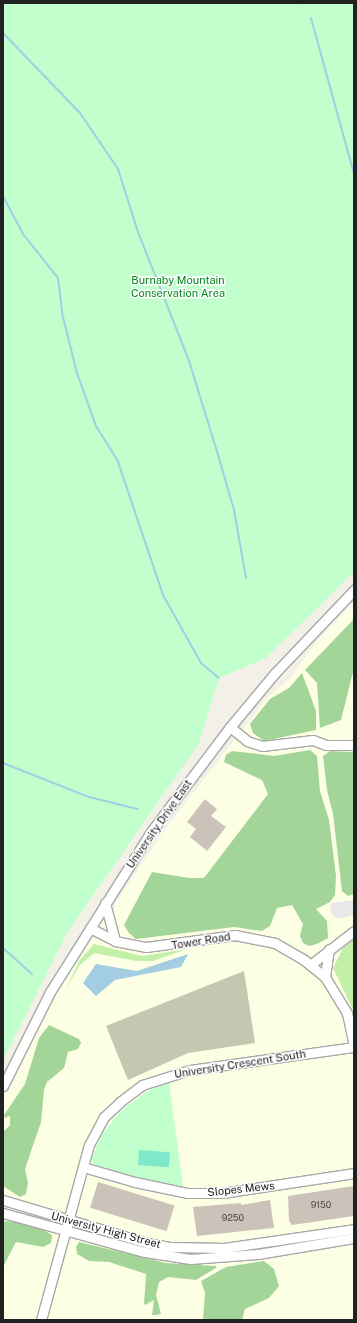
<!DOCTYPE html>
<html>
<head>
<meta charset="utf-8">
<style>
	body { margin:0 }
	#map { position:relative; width:357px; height:1323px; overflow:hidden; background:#f2f0e7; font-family:"Public Sans",sans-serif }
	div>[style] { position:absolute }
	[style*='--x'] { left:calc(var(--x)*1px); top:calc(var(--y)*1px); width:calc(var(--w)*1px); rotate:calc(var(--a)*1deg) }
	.education>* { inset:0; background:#fcffe3 }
	.construction>* { inset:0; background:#c5c8b1 }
	.grass>* { inset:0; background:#c3f0a9 }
	.forest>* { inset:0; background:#a3d598 }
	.park>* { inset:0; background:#c1ffcd }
	.pitch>* { inset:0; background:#7ee8cb; transform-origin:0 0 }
	.parking>* { inset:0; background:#e9e9e9 }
	.water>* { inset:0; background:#a3cde3 }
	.stream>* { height:2px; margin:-1px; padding:0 1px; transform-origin:1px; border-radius:1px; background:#a3cde3 }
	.building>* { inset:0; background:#cbc3b9; transform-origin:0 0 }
	.roads { filter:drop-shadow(1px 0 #a8a8a8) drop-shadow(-1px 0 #a8a8a8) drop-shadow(0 1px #a8a8a8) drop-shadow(0 -1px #a8a8a8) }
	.minor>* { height:9px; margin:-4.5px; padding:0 4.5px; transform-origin:4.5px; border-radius:4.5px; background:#fff }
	span { translate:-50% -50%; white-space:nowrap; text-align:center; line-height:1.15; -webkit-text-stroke:3px #fff; paint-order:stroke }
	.number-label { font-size:9px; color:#4c4a47 }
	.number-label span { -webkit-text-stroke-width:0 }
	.park-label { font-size:11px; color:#02871c }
	.street-label { font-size:11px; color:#212121 }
	.frame { position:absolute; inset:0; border:4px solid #212121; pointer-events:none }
</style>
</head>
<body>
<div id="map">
	<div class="education">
		<i style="clip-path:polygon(354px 602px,354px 1320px,3px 1320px,3px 1096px,6px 1089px,54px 997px,103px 920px,111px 918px,116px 903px,163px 832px,267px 698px,290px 678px,318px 640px)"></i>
	</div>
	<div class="construction">
		<i style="clip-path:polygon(244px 971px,255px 1043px,188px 1053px,128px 1080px,106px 1026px)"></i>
	</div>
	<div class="grass">
		<i style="clip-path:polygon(354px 939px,354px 1012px,333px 968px,343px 948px)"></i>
		<i style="clip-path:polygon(94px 944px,142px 956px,187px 949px,153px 961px,136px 961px,94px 953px,79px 966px,65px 991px,79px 961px)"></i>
	</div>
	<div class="forest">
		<i style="clip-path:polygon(354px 619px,354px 668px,341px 720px,320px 728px,317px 683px,305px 670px)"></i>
		<i style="clip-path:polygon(302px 673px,316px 711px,316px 730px,264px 741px,253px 733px,250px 724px,270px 699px,289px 688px)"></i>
		<i style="clip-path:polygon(310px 750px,317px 756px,320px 791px,329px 820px,336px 876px,335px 895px,330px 902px,316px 909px,327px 921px,328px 938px,317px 944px,309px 946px,303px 943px,300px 936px,303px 924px,292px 905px,277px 908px,270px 926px,262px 931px,234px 927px,136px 939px,129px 933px,124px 925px,152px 872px,189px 878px,204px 878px,268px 794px,262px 780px,224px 762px,226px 755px,232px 751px,274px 756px)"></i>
		<i style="clip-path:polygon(330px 751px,354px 752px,354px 894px,348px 896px,342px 891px,333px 814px,327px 790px,323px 756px)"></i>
		<i style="clip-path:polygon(49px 1025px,79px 1039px,81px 1043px,78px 1049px,68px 1052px,64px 1068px,47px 1082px,44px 1090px,41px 1122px,25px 1169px,28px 1183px,26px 1194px,20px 1197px,3px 1186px,3px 1132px,10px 1125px,10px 1116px,5px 1118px,4px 1115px,25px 1084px,39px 1038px)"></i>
		<i style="clip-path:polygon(3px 1221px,31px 1223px,52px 1235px,51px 1243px,43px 1247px,16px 1242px,3px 1267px)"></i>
		<i style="clip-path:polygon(79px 1242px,166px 1263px,216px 1266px,216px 1268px,196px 1280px,168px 1277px,159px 1282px,156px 1295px,161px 1314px,155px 1315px,152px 1315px,154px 1300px,145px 1305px,144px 1303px,146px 1274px,109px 1262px,89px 1261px,77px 1254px,76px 1247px)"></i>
		<i style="clip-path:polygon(264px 1261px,274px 1269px,279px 1286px,269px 1298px,245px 1309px,242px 1320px,203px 1320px,205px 1293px,201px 1281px,226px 1267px)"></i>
	</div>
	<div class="park">
		<i style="clip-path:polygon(3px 3px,354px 3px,354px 572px,266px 658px,219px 678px,199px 743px,67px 933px,3px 1060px)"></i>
		<i style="clip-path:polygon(169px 1082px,183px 1186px,164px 1185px,95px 1166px,91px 1159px,103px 1133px,121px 1111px,143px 1094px,161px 1083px)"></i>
	</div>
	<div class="pitch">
		<i style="left:139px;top:1150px;width:31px;height:15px;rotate:4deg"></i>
	</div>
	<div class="parking">
		<i style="clip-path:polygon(354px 900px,354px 915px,338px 919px,332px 915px,330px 908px,332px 903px)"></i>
	</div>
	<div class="water">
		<i style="clip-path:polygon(188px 954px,181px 967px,115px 980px,96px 996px,83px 983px,96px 964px,137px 971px)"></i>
	</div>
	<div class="stream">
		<i style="--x:300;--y:3;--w:1;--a:45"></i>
		<i style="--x:311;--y:18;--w:162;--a:74.6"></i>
		<i style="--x:3;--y:33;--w:111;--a:46.1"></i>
		<i style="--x:80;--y:113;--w:68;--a:55.8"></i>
		<i style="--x:118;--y:169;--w:66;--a:72.4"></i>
		<i style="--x:138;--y:232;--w:139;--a:68.4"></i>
		<i style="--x:189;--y:361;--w:91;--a:72.8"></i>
		<i style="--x:216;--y:448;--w:65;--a:73.8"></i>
		<i style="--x:234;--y:510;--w:69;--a:80"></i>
		<i style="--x:3;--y:196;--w:43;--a:62.2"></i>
		<i style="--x:23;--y:234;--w:56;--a:51.5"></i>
		<i style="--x:58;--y:278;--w:39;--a:83"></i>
		<i style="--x:63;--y:317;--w:58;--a:76"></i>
		<i style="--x:77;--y:373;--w:56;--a:70.3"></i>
		<i style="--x:96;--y:426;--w:39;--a:58"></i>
		<i style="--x:117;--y:459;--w:144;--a:71.3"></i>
		<i style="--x:163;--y:595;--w:78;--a:60.8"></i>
		<i style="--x:201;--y:663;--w:23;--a:40"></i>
		<i style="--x:354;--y:351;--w:4;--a:90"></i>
		<i style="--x:3;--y:763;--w:92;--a:21.6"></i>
		<i style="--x:89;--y:797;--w:50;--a:13.8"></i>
		<i style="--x:3;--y:948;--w:39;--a:42"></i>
	</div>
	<div class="building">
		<i style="clip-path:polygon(205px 799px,217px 809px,211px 816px,226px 827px,207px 851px,190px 837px,196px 829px,187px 822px)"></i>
		<i style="left:98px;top:1182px;width:80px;height:27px;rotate:17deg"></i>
		<i style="clip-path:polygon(354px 1186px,354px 1216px,292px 1225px,289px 1221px,288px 1196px)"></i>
		<i style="clip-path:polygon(270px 1200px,274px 1228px,197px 1236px,193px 1207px,241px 1203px,241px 1205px)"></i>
	</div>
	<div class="roads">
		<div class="minor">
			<i style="--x:230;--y:727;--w:22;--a:39"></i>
			<i style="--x:247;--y:741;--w:16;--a:18"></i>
			<i style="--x:262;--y:746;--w:51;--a:-6.7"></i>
			<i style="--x:313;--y:740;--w:14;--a:21"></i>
			<i style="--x:326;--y:745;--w:28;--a:0"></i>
			<i style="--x:105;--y:903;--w:39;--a:75"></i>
			<i style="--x:90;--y:928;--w:28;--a:27"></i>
			<i style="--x:115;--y:941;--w:32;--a:11"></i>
			<i style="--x:146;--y:947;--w:90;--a:-7.7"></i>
			<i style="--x:235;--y:935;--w:41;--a:11.3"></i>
			<i style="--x:275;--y:943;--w:34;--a:30"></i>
			<i style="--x:304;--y:960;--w:27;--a:39"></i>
			<i style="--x:325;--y:977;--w:42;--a:58.6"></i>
			<i style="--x:347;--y:1013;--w:34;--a:78"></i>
			<i style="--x:310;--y:965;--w:56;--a:-37.7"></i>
			<i style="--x:325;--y:977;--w:28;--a:-82"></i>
			<i style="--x:3;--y:1086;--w:105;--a:-63.4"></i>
			<i style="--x:50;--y:992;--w:188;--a:-57.8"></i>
			<i style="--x:150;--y:833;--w:133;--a:-53"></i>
			<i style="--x:230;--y:727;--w:70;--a:-50.2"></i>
			<i style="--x:275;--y:673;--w:115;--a:-46.4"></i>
			<i style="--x:83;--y:1167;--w:54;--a:16.1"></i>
			<i style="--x:135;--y:1182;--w:53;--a:11.9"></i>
			<i style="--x:187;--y:1193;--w:35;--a:0"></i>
			<i style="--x:222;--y:1193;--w:134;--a:-8.6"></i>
			<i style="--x:3;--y:1200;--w:150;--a:16.6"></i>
			<i style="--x:147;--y:1243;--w:23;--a:10"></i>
			<i style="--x:170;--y:1247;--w:54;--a:1.1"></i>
			<i style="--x:224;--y:1248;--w:131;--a:-8.3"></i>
			<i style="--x:3;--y:1213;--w:147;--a:15.4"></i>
			<i style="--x:145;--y:1252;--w:46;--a:8.8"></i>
			<i style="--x:190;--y:1259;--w:68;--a:-4.2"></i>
			<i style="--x:258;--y:1254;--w:97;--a:-9.5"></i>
			<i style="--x:41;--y:1320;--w:181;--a:-74.7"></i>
			<i style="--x:89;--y:1145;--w:32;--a:-62"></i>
			<i style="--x:104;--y:1117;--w:23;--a:-43"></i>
			<i style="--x:121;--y:1101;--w:26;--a:-37"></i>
			<i style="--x:142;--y:1085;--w:50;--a:-17.4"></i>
			<i style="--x:190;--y:1070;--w:166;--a:-8"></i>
		</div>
	</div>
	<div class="number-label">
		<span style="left:321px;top:1205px">9150</span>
		<span style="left:233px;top:1218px">9250</span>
	</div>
	<div class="park-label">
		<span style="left:178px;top:287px">Burnaby Mountain<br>Conservation Area</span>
	</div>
	<div class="street-label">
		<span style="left:159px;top:824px;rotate:-55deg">University Drive East</span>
		<span style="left:201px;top:941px;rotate:-9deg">Tower Road</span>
		<span style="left:240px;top:1064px;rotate:-9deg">University Crescent South</span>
		<span style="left:241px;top:1189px;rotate:-6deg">Slopes Mews</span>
		<span style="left:106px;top:1230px;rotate:15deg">University High Street</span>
	</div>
	<div class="frame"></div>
</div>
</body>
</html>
